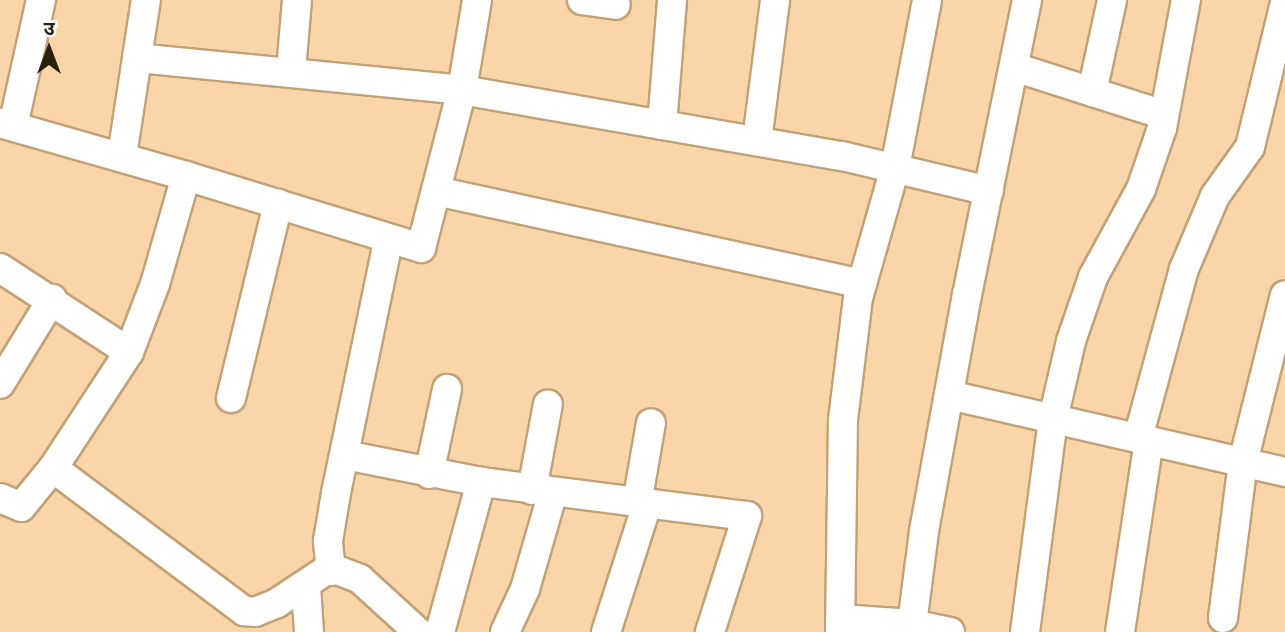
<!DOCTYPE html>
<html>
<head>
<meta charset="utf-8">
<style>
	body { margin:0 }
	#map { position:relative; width:1285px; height:632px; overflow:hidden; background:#f9d5a9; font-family:Lora,"Noto Sans Devanagari",serif }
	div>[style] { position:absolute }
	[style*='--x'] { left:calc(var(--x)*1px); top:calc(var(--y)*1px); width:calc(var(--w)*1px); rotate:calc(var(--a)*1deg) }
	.roads { filter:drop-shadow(2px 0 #c3a176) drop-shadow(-2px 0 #c3a176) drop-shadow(0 2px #c3a176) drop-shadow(0 -2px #c3a176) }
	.street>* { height:28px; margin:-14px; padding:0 14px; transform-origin:14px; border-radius:14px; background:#fff }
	span { translate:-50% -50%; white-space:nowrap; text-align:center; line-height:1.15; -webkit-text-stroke:5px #fdfdfd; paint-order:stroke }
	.north { position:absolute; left:14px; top:14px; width:70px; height:70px; -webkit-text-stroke:5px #fdfdfd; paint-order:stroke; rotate:0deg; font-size:19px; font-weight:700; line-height:28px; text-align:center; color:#2c1f0e }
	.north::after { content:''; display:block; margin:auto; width:24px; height:32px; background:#2c1f0e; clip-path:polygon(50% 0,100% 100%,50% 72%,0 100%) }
</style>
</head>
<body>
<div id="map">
	<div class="roads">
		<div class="street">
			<i style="--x:582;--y:0;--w:34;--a:8"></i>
			<i style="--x:137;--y:58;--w:327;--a:5.6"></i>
			<i style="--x:462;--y:90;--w:386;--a:9.9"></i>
			<i style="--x:842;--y:156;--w:151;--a:13.4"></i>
			<i style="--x:1014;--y:67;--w:157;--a:17.7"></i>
			<i style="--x:291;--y:71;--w:71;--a:-85.2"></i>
			<i style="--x:1092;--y:92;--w:94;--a:-77.7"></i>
			<i style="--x:0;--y:123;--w:193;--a:15.9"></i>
			<i style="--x:186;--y:176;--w:112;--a:106"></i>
			<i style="--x:155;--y:284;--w:73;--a:110.9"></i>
			<i style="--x:129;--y:352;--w:139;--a:123.2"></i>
			<i style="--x:53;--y:468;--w:239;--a:36.8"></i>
			<i style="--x:244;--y:611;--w:11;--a:5"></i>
			<i style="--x:255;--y:612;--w:24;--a:-22"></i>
			<i style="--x:277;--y:603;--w:58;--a:-33.7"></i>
			<i style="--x:325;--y:571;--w:12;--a:-5"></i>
			<i style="--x:337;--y:570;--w:25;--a:21"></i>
			<i style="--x:360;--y:579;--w:79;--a:42.4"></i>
			<i style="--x:662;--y:125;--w:125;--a:-85.4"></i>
			<i style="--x:13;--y:126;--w:129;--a:-77.5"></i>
			<i style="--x:757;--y:141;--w:142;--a:-82.7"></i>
			<i style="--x:122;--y:156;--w:158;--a:-81.3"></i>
			<i style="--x:186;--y:176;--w:246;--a:17"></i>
			<i style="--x:421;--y:248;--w:163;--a:-75.5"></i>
			<i style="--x:462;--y:90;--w:91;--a:-80.5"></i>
			<i style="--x:436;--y:191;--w:436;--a:12.3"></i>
			<i style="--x:0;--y:268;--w:154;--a:33.1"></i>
			<i style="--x:0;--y:384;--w:100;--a:-58.5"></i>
			<i style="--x:949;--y:395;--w:345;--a:12.9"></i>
			<i style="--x:231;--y:398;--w:200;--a:-76.4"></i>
			<i style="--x:1138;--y:438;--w:175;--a:-74.8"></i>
			<i style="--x:1184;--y:269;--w:79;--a:-67"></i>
			<i style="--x:1215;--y:196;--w:60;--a:-54.5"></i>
			<i style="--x:1250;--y:147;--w:149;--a:-76.4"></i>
			<i style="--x:345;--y:455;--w:139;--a:11.2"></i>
			<i style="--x:481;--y:482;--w:268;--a:7.3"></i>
			<i style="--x:747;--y:516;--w:122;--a:107.7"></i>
			<i style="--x:429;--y:474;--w:87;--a:-78"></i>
			<i style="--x:532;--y:490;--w:87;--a:-79.5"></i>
			<i style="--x:0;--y:498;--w:23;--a:23"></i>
			<i style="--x:21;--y:507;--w:50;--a:-50.6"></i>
			<i style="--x:637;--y:503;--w:81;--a:-80.1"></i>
			<i style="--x:331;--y:571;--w:30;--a:-96"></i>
			<i style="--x:328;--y:541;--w:49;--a:-80.5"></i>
			<i style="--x:336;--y:493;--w:260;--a:-78.3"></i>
			<i style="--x:306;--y:586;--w:46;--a:86.3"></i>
			<i style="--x:1223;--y:618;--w:157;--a:-82.7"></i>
			<i style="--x:1243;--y:462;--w:172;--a:-75.9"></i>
			<i style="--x:840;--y:619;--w:72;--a:4"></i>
			<i style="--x:440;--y:632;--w:156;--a:-74.7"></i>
			<i style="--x:505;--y:632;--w:47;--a:-65.1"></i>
			<i style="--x:525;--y:589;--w:101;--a:-73.9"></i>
			<i style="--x:606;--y:632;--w:134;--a:-72.2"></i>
			<i style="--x:840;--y:632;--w:212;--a:-89.2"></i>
			<i style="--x:843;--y:420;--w:123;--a:-83"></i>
			<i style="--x:858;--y:298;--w:135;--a:-74.1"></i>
			<i style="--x:895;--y:168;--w:171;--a:-79.2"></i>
			<i style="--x:950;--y:632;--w:39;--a:-168"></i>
			<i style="--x:912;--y:624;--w:94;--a:-82.6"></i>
			<i style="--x:924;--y:531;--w:240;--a:-79.7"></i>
			<i style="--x:967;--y:295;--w:301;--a:-78.5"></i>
			<i style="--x:1025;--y:632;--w:215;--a:-82.5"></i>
			<i style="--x:1053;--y:419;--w:80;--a:-77"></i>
			<i style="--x:1071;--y:341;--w:68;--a:-71"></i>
			<i style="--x:1093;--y:277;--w:100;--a:-61.4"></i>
			<i style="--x:1141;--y:189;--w:65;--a:-71"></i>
			<i style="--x:1162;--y:128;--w:130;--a:-79.4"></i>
			<i style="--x:1120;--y:632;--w:193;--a:-81.4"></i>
		</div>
	</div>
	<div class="north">उ</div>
</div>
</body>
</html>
